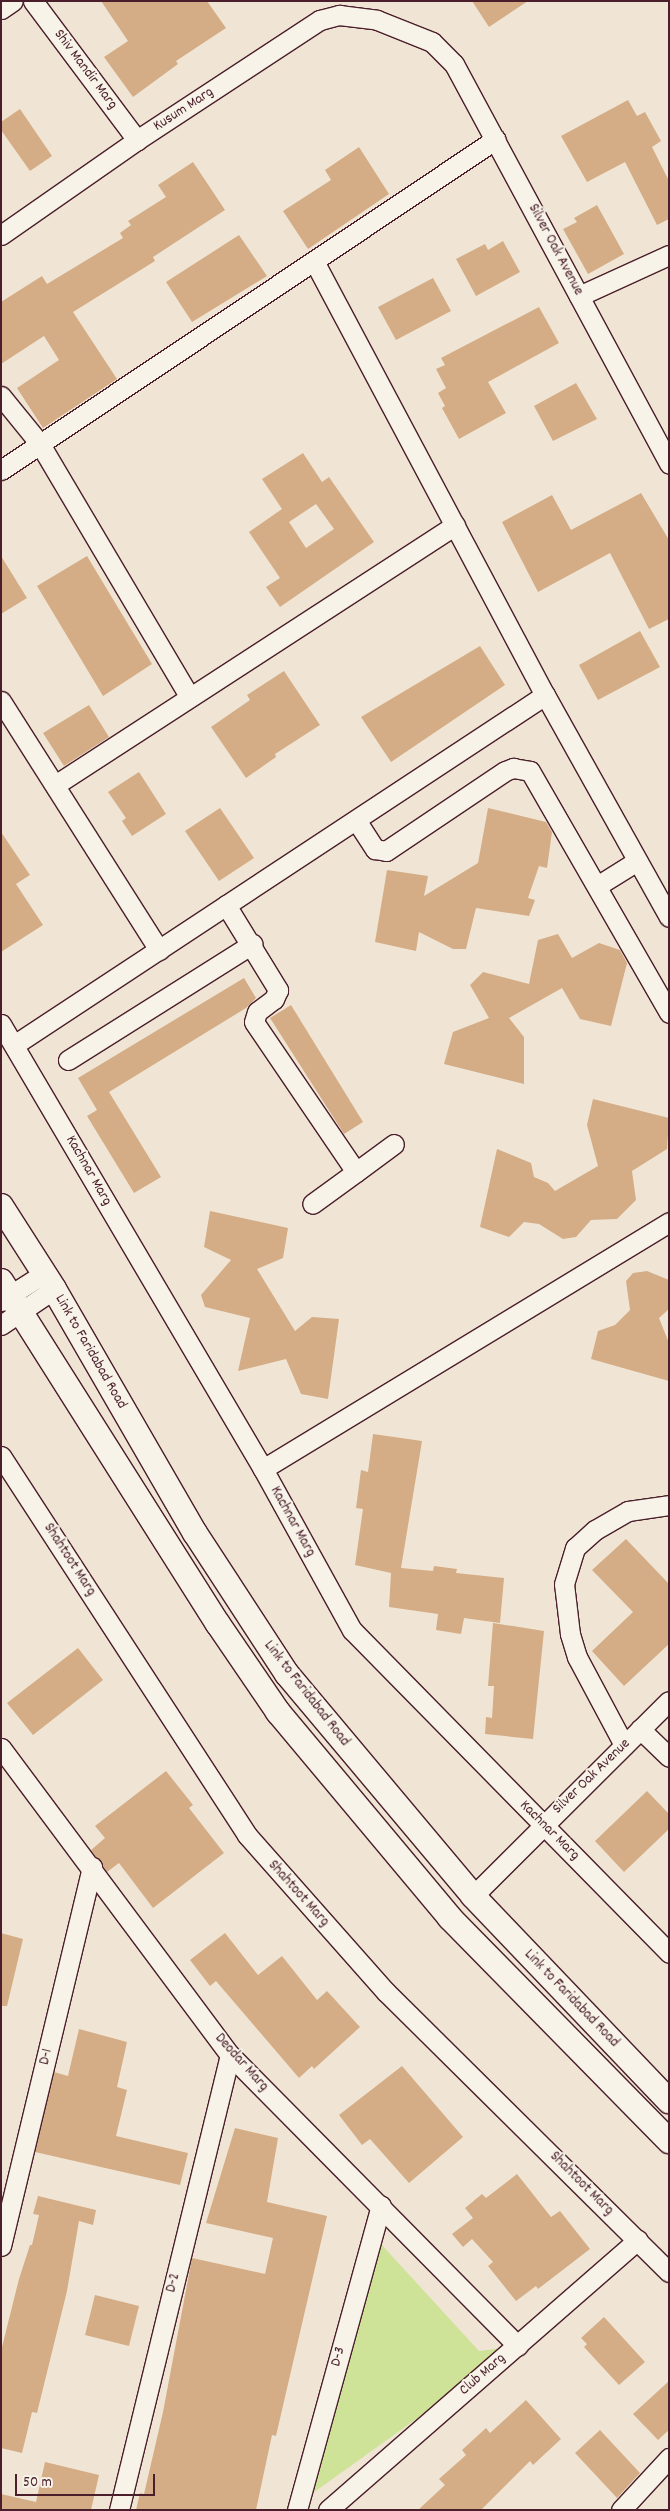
<!DOCTYPE html>
<style>
body{margin:0}
#map{position:relative;width:670px;height:2511px;overflow:hidden;background:#f0e5d4;font-family:Dekko,sans-serif}
div>[style]{position:absolute}
[style*='--x']{left:calc(var(--x)*1px);top:calc(var(--y)*1px);width:calc(var(--w)*1px);rotate:calc(var(--a)*1deg)}
.green>*{inset:0;background:#cee398}
.building>*{inset:0;background:#d4ad86}
.roads{filter:drop-shadow(1px 0 #4a1f2b) drop-shadow(-1px 0 #4a1f2b) drop-shadow(0 1px #4a1f2b) drop-shadow(0 -1px #4a1f2b)}
.minor>*{height:19px;margin:-9.5px;padding:0 9.5px;transform-origin:9.5px;border-radius:9.5px;background:#f7f3e8}
.major>*{height:24px;margin:-12px;padding:0 12px;transform-origin:12px;border-radius:12px;background:#f7f3e8}
span{translate:-50% -50%;white-space:nowrap;text-align:center;line-height:1.15;-webkit-text-stroke:4px #f7f3e8;paint-order:stroke}
.street-label{font-size:15px;color:#4a1f2b}
.frame{position:absolute;inset:0;border:2px solid #4a1f2b;pointer-events:none}
.scale{position:absolute;left:15px;top:2474px;width:140px;height:22px;box-sizing:border-box;border:2px solid #4a1f2b;border-top:0;padding-left:6px;font-size:15px;line-height:18px;white-space:nowrap;color:#4a1f2b;-webkit-text-stroke:4px #f7f3e8;paint-order:stroke}
</style>
<div id="map">
<div class="green">
<i style="clip-path:polygon(381px 2244px,479px 2351px,518px 2346px,299px 2503px)"></i>
</div>
<div class="building">
<i style="clip-path:polygon(101px 1px,207px 1px,226px 28px,176px 61px,178px 64px,133px 97px,104px 57px,128px 41px)"></i>
<i style="clip-path:polygon(472px 1px,528px 1px,489px 27px)"></i>
<i style="clip-path:polygon(628px 100px,637px 116px,645px 112px,661px 141px,652px 147px,669px 181px,669px 219px,657px 225px,625px 162px,587px 182px,561px 136px)"></i>
<i style="clip-path:polygon(20px 109px,52px 156px,30px 171px,1px 130px,1px 122px)"></i>
<i style="clip-path:polygon(359px 147px,389px 194px,308px 249px,283px 211px,331px 180px,325px 170px)"></i>
<i style="clip-path:polygon(193px 162px,225px 210px,153px 257px,155px 261px,73px 312px,117px 379px,43px 428px,17px 388px,59px 360px,44px 336px,1px 364px,1px 302px,42px 276px,47px 284px,123px 238px,120px 233px,131px 225px,128px 221px,166px 197px,158px 185px)"></i>
<i style="clip-path:polygon(597px 205px,624px 254px,588px 274px,563px 229px,577px 222px,574px 218px)"></i>
<i style="clip-path:polygon(239px 235px,267px 276px,192px 322px,166px 282px)"></i>
<i style="clip-path:polygon(503px 241px,520px 272px,476px 296px,456px 259px,485px 244px,488px 250px)"></i>
<i style="clip-path:polygon(433px 278px,451px 311px,396px 340px,378px 307px)"></i>
<i style="clip-path:polygon(539px 307px,559px 343px,488px 382px,506px 413px,459px 439px,442px 408px,445px 406px,438px 393px,446px 388px,436px 369px,445px 365px,441px 358px)"></i>
<i style="clip-path:polygon(576px 383px,597px 419px,553px 441px,534px 406px)"></i>
<i style="clip-path:polygon(evenodd,303px 453px,322px 482px,329px 477px,374px 542px,280px 607px,266px 587px,280px 578px,249px 532px,282px 509px,262px 479px,303px 453px,316px 504px,334px 529px,306px 548px,289px 522px,316px 504px)"></i>
<i style="clip-path:polygon(641px 493px,669px 540px,669px 619px,649px 629px,610px 553px,538px 592px,502px 522px,552px 495px,571px 530px)"></i>
<i style="clip-path:polygon(1px 556px,27px 598px,1px 614px)"></i>
<i style="clip-path:polygon(87px 556px,152px 664px,103px 696px,37px 586px)"></i>
<i style="clip-path:polygon(640px 631px,660px 667px,598px 700px,579px 665px)"></i>
<i style="clip-path:polygon(480px 646px,505px 685px,391px 762px,361px 717px)"></i>
<i style="clip-path:polygon(284px 671px,320px 725px,275px 754px,276px 757px,246px 778px,211px 727px,250px 700px,247px 695px)"></i>
<i style="clip-path:polygon(89px 705px,109px 737px,64px 766px,43px 733px)"></i>
<i style="clip-path:polygon(139px 772px,166px 814px,132px 836px,122px 821px,126px 818px,108px 792px)"></i>
<i style="clip-path:polygon(220px 808px,254px 858px,219px 881px,185px 831px)"></i>
<i style="clip-path:polygon(488px 808px,546px 822px,552px 832px,547px 868px,539px 866px,528px 898px,535px 900px,529px 916px,476px 908px,466px 949px,453px 949px,419px 932px,416px 951px,375px 942px,387px 870px,428px 876px,424px 896px,478px 863px)"></i>
<i style="clip-path:polygon(1px 832px,30px 875px,16px 884px,43px 925px,1px 952px)"></i>
<i style="clip-path:polygon(558px 934px,572px 958px,599px 943px,620px 950px,627px 963px,611px 1026px,580px 1019px,562px 988px,509px 1018px,524px 1037px,524px 1084px,444px 1064px,453px 1032px,489px 1018px,470px 985px,483px 972px,529px 984px,538px 940px)"></i>
<i style="clip-path:polygon(244px 978px,256px 998px,246px 1008px,109px 1092px,161px 1177px,134px 1193px,87px 1116px,97px 1110px,78px 1078px)"></i>
<i style="clip-path:polygon(291px 1005px,363px 1122px,344px 1134px,270px 1018px)"></i>
<i style="clip-path:polygon(593px 1099px,669px 1118px,667px 1149px,632px 1171px,636px 1200px,617px 1219px,591px 1220px,576px 1237px,563px 1239px,539px 1224px,524px 1222px,509px 1237px,480px 1227px,497px 1149px,531px 1163px,534px 1177px,548px 1183px,555px 1191px,598px 1166px,587px 1125px)"></i>
<i style="clip-path:polygon(210px 1211px,288px 1228px,283px 1258px,257px 1269px,295px 1331px,312px 1317px,339px 1319px,328px 1399px,301px 1394px,286px 1359px,238px 1371px,250px 1318px,205px 1307px,201px 1295px,231px 1260px,204px 1247px)"></i>
<i style="clip-path:polygon(647px 1271px,669px 1280px,669px 1309px,659px 1318px,669px 1343px,669px 1381px,591px 1359px,598px 1331px,615px 1325px,630px 1310px,626px 1281px,633px 1273px)"></i>
<i style="clip-path:polygon(373px 1434px,422px 1441px,401px 1568px,433px 1571px,434px 1566px,457px 1569px,456px 1573px,504px 1578px,500px 1623px,464px 1618px,461px 1634px,436px 1630px,438px 1614px,389px 1607px,391px 1573px,355px 1565px,363px 1509px,356px 1508px,361px 1470px,368px 1472px)"></i>
<i style="clip-path:polygon(626px 1539px,669px 1584px,669px 1644px,624px 1686px,592px 1651px,633px 1612px,592px 1570px)"></i>
<i style="clip-path:polygon(493px 1623px,544px 1631px,533px 1739px,485px 1734px,486px 1717px,492px 1718px,494px 1686px,488px 1686px)"></i>
<i style="clip-path:polygon(78px 1648px,103px 1680px,33px 1735px,7px 1703px)"></i>
<i style="clip-path:polygon(166px 1771px,193px 1805px,189px 1808px,224px 1853px,153px 1908px,119px 1863px,107px 1872px,91px 1850px,105px 1838px,95px 1826px)"></i>
<i style="clip-path:polygon(647px 1791px,669px 1814px,669px 1829px,624px 1872px,595px 1841px)"></i>
<i style="clip-path:polygon(1px 1933px,23px 1939px,7px 2006px,1px 2006px)"></i>
<i style="clip-path:polygon(225px 1933px,258px 1975px,282px 1956px,317px 2000px,327px 1991px,360px 2027px,314px 2069px,312px 2066px,299px 2078px,216px 1981px,210px 1986px,190px 1960px)"></i>
<i style="clip-path:polygon(79px 2029px,127px 2042px,117px 2087px,127px 2090px,116px 2136px,188px 2153px,180px 2185px,35px 2152px,54px 2072px,68px 2076px)"></i>
<i style="clip-path:polygon(402px 2066px,463px 2137px,409px 2183px,370px 2139px,362px 2145px,339px 2115px)"></i>
<i style="clip-path:polygon(235px 2128px,278px 2138px,267px 2202px,327px 2216px,276px 2436px,272px 2435px,256px 2510px,136px 2510px,140px 2493px,144px 2494px,163px 2412px,192px 2258px,265px 2274px,273px 2238px,206px 2223px)"></i>
<i style="clip-path:polygon(517px 2174px,551px 2217px,560px 2211px,590px 2249px,538px 2289px,536px 2286px,516px 2301px,488px 2266px,493px 2262px,472px 2239px,463px 2247px,452px 2234px,473px 2218px,465px 2208px,482px 2194px,486px 2198px)"></i>
<i style="clip-path:polygon(38px 2196px,96px 2210px,93px 2225px,79px 2221px,67px 2291px,37px 2413px,32px 2412px,22px 2453px,1px 2448px,1px 2351px,19px 2279px,30px 2245px,32px 2245px,39px 2215px,33px 2214px)"></i>
<i style="clip-path:polygon(95px 2295px,139px 2306px,129px 2346px,85px 2335px)"></i>
<i style="clip-path:polygon(604px 2317px,645px 2362px,619px 2385px,584px 2347px,587px 2344px,581px 2338px)"></i>
<i style="clip-path:polygon(669px 2381px,669px 2430px,658px 2440px,633px 2414px)"></i>
<i style="clip-path:polygon(526px 2400px,561px 2439px,533px 2465px,530px 2461px,481px 2510px,418px 2510px,445px 2485px,439px 2479px,466px 2455px,462px 2450px,486px 2428px,490px 2433px)"></i>
<i style="clip-path:polygon(600px 2430px,640px 2473px,617px 2498px,575px 2453px)"></i>
<i style="clip-path:polygon(45px 2462px,99px 2475px,91px 2510px,1px 2510px,1px 2494px,36px 2502px)"></i>
</div>
<div class="roads">
<div class="minor">
<i style="--x:33;--y:1;--w:174;--a:53.2"></i>
<i style="--x:1;--y:9;--w:14;--a:-34"></i>
<i style="--x:1;--y:235;--w:166;--a:-34.9"></i>
<i style="--x:137;--y:140;--w:219;--a:-33.3"></i>
<i style="--x:320;--y:20;--w:20;--a:-15"></i>
<i style="--x:339;--y:15;--w:38;--a:7"></i>
<i style="--x:377;--y:20;--w:59;--a:21.8"></i>
<i style="--x:432;--y:42;--w:31;--a:45"></i>
<i style="--x:454;--y:64;--w:454;--a:61.7"></i>
<i style="--x:314;--y:261;--w:492;--a:62"></i>
<i style="--x:545;--y:695;--w:254;--a:60.8"></i>
<i style="--x:579;--y:296;--w:99;--a:-24.5"></i>
<i style="--x:1;--y:396;--w:62;--a:50.9"></i>
<i style="--x:40;--y:444;--w:293;--a:59.4"></i>
<i style="--x:1;--y:470;--w:595;--a:-33.77"></i>
<i style="--x:1;--y:701;--w:295;--a:57.6"></i>
<i style="--x:55;--y:785;--w:477;--a:-33"></i>
<i style="--x:356;--y:820;--w:35;--a:57"></i>
<i style="--x:375;--y:849;--w:11;--a:10"></i>
<i style="--x:386;--y:851;--w:143;--a:-33.9"></i>
<i style="--x:505;--y:771;--w:9;--a:-21"></i>
<i style="--x:513;--y:768;--w:17;--a:10"></i>
<i style="--x:530;--y:771;--w:279;--a:60.1"></i>
<i style="--x:597;--y:886;--w:47;--a:-32"></i>
<i style="--x:226;--y:905;--w:100;--a:58.5"></i>
<i style="--x:278;--y:990;--w:10;--a:114"></i>
<i style="--x:274;--y:999;--w:21;--a:143"></i>
<i style="--x:257;--y:1012;--w:10;--a:107"></i>
<i style="--x:254;--y:1022;--w:181;--a:55.8"></i>
<i style="--x:356;--y:1172;--w:54;--a:144"></i>
<i style="--x:1;--y:1024;--w:516;--a:59.51"></i>
<i style="--x:263;--y:1469;--w:184;--a:61.1"></i>
<i style="--x:352;--y:1630;--w:453;--a:45.5"></i>
<i style="--x:14;--y:1045;--w:636;--a:-33.39"></i>
<i style="--x:68;--y:1060;--w:218;--a:-32.2"></i>
<i style="--x:356;--y:1172;--w:47;--a:-36.4"></i>
<i style="--x:1;--y:1301;--w:52;--a:-32.5"></i>
<i style="--x:1;--y:1325;--w:64;--a:-34.2"></i>
<i style="--x:1;--y:1456;--w:452;--a:57"></i>
<i style="--x:247;--y:1835;--w:210;--a:48.5"></i>
<i style="--x:386;--y:1992;--w:398;--a:44.7"></i>
<i style="--x:263;--y:1469;--w:475;--a:-31.3"></i>
<i style="--x:640;--y:1729;--w:40;--a:44"></i>
<i style="--x:624;--y:1745;--w:100;--a:-118.1"></i>
<i style="--x:577;--y:1657;--w:24;--a:-107"></i>
<i style="--x:570;--y:1634;--w:50;--a:-96.8"></i>
<i style="--x:564;--y:1584;--w:38;--a:-73"></i>
<i style="--x:575;--y:1548;--w:27;--a:-42"></i>
<i style="--x:595;--y:1530;--w:38;--a:-30"></i>
<i style="--x:628;--y:1511;--w:41;--a:-8.3"></i>
<i style="--x:1;--y:1748;--w:383;--a:53.3"></i>
<i style="--x:230;--y:2055;--w:409;--a:45.3"></i>
<i style="--x:473;--y:1896;--w:276;--a:-44.9"></i>
<i style="--x:1;--y:2246;--w:390;--a:-76.5"></i>
<i style="--x:119;--y:2510;--w:468;--a:-76.3"></i>
<i style="--x:297;--y:2510;--w:316;--a:-74.6"></i>
<i style="--x:328;--y:2510;--w:411;--a:-41.1"></i>
<i style="--x:621;--y:2510;--w:71;--a:-47.3"></i>
</div>
<div class="major">
<i style="--x:1;--y:1206;--w:98;--a:57.4"></i>
<i style="--x:54;--y:1289;--w:282;--a:60"></i>
<i style="--x:195;--y:1533;--w:168;--a:56.9"></i>
<i style="--x:287;--y:1674;--w:290;--a:50"></i>
<i style="--x:473;--y:1896;--w:284;--a:46.3"></i>
<i style="--x:1;--y:1281;--w:406;--a:57.7"></i>
<i style="--x:218;--y:1624;--w:107;--a:55.7"></i>
<i style="--x:278;--y:1712;--w:268;--a:50.1"></i>
<i style="--x:450;--y:1918;--w:313;--a:45.5"></i>
</div>
</div>
<div class="street-label">
<span style="left:85px;top:70px;rotate:53deg">Shiv Mandir Marg</span>
<span style="left:184px;top:110px;rotate:-33deg">Kusum Marg</span>
<span style="left:555px;top:250px;rotate:62deg">Silver Oak Avenue</span>
<span style="left:88px;top:1171px;rotate:60deg">Kachnar Marg</span>
<span style="left:90px;top:1352px;rotate:60deg">Link to Faridabad Road</span>
<span style="left:292px;top:1522px;rotate:61deg">Kachnar Marg</span>
<span style="left:69px;top:1560px;rotate:57deg">Shahtoot Marg</span>
<span style="left:306px;top:1694px;rotate:52deg">Link to Faridabad Road</span>
<span style="left:592px;top:1777px;rotate:-44deg">Silver Oak Avenue</span>
<span style="left:549px;top:1831px;rotate:45deg">Kachnar Marg</span>
<span style="left:298px;top:1894px;rotate:48deg">Shahtoot Marg</span>
<span style="left:571px;top:1999px;rotate:46deg">Link to Faridabad Road</span>
<span style="left:47px;top:2057px;rotate:-77deg">D-1</span>
<span style="left:241px;top:2063px;rotate:48deg">Deodar Marg</span>
<span style="left:581px;top:2184px;rotate:45deg">Shahtoot Marg</span>
<span style="left:174px;top:2283px;rotate:-76deg">D-2</span>
<span style="left:339px;top:2357px;rotate:-75deg">D-3</span>
<span style="left:483px;top:2375px;rotate:-41deg">Club Marg</span>
</div>
<div class="frame"></div>
<div class="scale">50 m</div>
</div>
